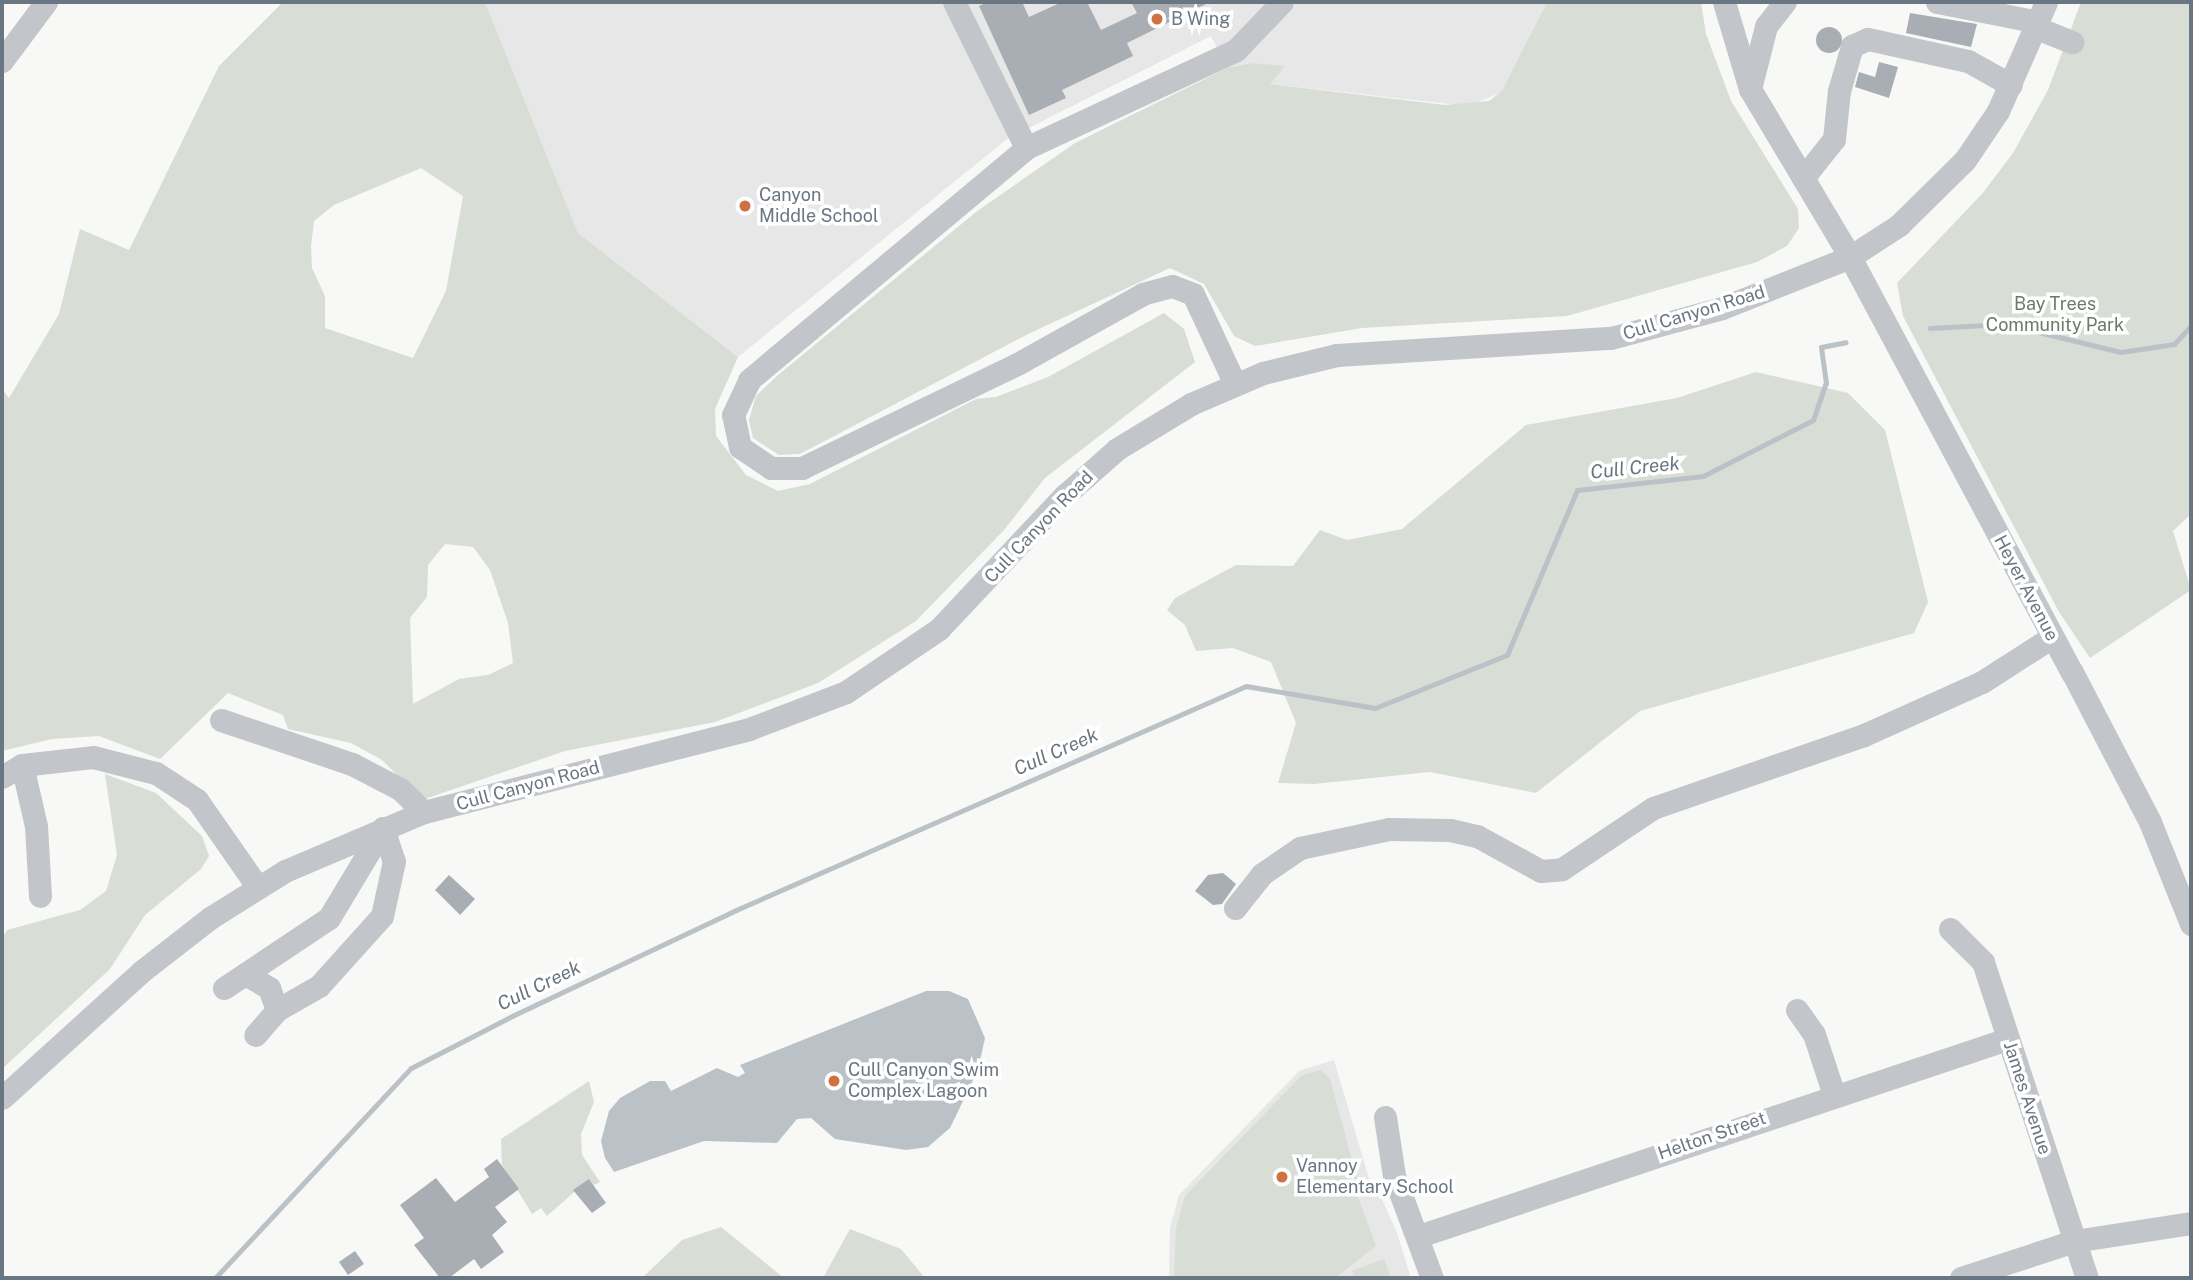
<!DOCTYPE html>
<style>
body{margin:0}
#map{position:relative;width:2193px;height:1280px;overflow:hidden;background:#f8f8f6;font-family:"Public Sans",sans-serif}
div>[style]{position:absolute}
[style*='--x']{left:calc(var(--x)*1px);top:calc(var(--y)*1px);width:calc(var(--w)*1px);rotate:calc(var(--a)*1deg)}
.built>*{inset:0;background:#e6e7e6}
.green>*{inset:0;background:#d8ddd6}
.water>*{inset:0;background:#bbc2c7}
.stream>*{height:5px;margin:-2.5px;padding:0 2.5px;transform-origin:2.5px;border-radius:2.5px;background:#bbc2c7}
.building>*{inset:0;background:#a8aeb4}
.round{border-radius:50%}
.minor>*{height:23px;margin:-11.5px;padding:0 11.5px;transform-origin:11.5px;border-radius:11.5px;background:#c2c5c9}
.dots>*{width:19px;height:19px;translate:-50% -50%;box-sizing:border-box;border:4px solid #fff;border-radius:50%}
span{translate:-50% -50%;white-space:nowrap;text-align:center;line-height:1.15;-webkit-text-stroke:7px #fff;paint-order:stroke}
.poi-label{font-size:18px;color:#6b7683}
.left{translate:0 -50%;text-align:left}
.park-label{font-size:18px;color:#6b7b69}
.street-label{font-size:18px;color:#6b7683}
.water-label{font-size:19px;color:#67767f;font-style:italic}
.frame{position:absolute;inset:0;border:4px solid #6b7683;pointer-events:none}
</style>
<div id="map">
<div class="built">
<i style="clip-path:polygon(485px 2px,1547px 2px,1502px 92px,1468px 106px,1269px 84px,1284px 67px,1252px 63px,1227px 68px,1211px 36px,1007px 139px,738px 357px,578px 233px)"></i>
<i style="clip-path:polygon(1334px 1060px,1373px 1192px,1378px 1191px,1396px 1230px,1411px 1278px,1169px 1278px,1170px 1228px,1179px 1195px,1299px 1071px)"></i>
</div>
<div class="green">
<i style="clip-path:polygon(evenodd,283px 2px,485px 2px,578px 233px,738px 357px,715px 409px,716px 436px,746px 475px,778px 491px,810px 484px,976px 399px,996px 397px,1048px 377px,1164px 313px,1184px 329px,1195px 362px,1045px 478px,1004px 530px,916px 621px,818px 683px,715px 722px,565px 751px,422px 800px,382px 760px,351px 743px,288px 729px,283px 715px,228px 693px,160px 759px,99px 736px,52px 739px,2px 751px,2px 389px,9px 398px,59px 314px,80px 229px,129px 250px,219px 66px,283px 2px,421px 168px,463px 196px,446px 291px,413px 358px,325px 328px,325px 296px,312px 268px,311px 246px,314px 221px,334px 205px,421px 168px,283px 2px,445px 544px,473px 547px,490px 570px,508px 623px,513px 663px,488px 675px,459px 679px,413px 704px,410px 618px,427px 597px,428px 565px,445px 544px)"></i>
<i style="clip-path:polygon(1547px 2px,1701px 2px,1706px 34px,1731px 101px,1798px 209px,1799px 228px,1787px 246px,1757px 262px,1567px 316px,1362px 328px,1255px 346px,1234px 336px,1204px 284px,1170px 268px,1028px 334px,800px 454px,779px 455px,753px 438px,749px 420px,756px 396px,778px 375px,976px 212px,1075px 143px,1227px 68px,1252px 63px,1285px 66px,1270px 84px,1445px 105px,1489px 101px,1502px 91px)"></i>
<i style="clip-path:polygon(2081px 2px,2191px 2px,2191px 514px,2173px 531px,2191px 590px,2090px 658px,2059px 612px,1903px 316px,1897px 283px,1982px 194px,2013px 153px,2048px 90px)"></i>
<i style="clip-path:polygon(1756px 372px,1848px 393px,1885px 430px,1928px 602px,1914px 633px,1640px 711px,1536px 793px,1430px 772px,1314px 784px,1278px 783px,1296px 723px,1271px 662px,1233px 648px,1196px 651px,1185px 625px,1167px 610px,1175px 598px,1236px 565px,1293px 566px,1320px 530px,1347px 540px,1402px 529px,1526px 425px,1677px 398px)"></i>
<i style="clip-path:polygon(105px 774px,156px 793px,202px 836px,209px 856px,201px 869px,145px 915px,110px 969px,2px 1069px,2px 938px,7px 930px,80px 910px,106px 891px,117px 855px)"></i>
<i style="clip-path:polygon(1321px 1070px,1330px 1079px,1359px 1186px,1356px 1192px,1376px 1246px,1335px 1278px,1174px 1278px,1176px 1228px,1185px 1196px,1302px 1075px)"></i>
<i style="clip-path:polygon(589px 1081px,594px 1102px,581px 1134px,582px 1155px,600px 1182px,594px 1185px,589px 1179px,547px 1216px,541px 1208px,532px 1214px,502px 1165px,501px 1139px)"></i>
<i style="clip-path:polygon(721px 1227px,784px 1278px,642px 1278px,682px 1240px)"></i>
<i style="clip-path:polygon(850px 1229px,901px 1249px,925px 1278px,823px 1278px)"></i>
<i style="clip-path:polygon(1384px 1259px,1391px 1278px,1355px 1278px,1352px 1271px)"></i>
</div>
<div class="water">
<i style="clip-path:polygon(926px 991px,949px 991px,968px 999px,985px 1038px,978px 1070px,950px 1128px,928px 1147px,906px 1150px,835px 1139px,811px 1118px,797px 1119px,777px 1143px,704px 1141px,614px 1172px,605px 1158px,601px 1141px,609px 1111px,620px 1098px,650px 1081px,665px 1081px,671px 1091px,717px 1068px,738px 1077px,745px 1073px,740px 1065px)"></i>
</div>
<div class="stream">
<i style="--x:1930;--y:328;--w:75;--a:-3.1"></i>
<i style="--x:2005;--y:324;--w:119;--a:13.6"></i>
<i style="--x:2121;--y:352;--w:54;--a:-8.6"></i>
<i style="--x:2174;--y:344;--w:25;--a:-47"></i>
<i style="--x:215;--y:1278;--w:287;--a:-47"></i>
<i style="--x:411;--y:1068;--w:114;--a:-27.2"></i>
<i style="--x:512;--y:1016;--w:248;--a:-25.3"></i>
<i style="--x:736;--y:910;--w:557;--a:-23.71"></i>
<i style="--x:1246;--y:686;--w:131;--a:9.7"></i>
<i style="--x:1375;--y:708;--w:142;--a:-21.9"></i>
<i style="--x:1507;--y:655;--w:179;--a:-67"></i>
<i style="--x:1577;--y:490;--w:127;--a:-6.3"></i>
<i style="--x:1703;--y:476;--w:123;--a:-27"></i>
<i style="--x:1813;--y:420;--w:39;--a:-71"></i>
<i style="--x:1826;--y:383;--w:36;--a:-98"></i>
<i style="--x:1821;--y:347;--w:25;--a:-11"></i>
</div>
<div class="building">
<i style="clip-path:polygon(988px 2px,1022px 2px,1029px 17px,1062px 2px,1087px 2px,1101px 30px,1137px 13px,1131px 2px,1210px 2px,1127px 43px,1133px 56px,1062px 90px,1066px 98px,1029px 115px,979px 6px)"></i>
<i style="clip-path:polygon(1910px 13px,1977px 24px,1971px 47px,1906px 33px)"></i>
<i class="round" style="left:1816px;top:27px;width:26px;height:26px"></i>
<i style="clip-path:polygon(1879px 62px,1898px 67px,1889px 98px,1855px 87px,1859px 72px,1875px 77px)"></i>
<i style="clip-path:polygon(1223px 873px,1236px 884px,1222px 904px,1213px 905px,1195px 891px,1208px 875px)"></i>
<i style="clip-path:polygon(449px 875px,475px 899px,460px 915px,435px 890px)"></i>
<i style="clip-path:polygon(497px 1159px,519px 1189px,495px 1207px,507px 1222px,492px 1235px,504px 1252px,481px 1269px,474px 1259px,449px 1278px,440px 1278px,414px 1245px,424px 1238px,400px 1205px,436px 1178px,455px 1202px,489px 1177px,484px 1169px)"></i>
<i style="clip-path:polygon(589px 1179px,606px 1203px,592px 1213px,573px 1190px)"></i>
<i style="clip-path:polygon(355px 1251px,364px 1264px,348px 1275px,339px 1262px)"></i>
</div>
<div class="minor">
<i style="--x:954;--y:2;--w:163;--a:63.7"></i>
<i style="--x:1724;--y:2;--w:91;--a:73.4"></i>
<i style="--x:1750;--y:89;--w:196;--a:59.2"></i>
<i style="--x:1850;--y:257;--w:471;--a:61.9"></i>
<i style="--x:2072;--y:672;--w:169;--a:62.5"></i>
<i style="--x:2150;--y:822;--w:110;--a:68.1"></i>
<i style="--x:1937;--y:2;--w:104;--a:11.1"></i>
<i style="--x:2037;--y:28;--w:38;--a:22"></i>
<i style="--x:2;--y:61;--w:74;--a:-53.3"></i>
<i style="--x:1750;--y:89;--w:65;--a:-75.7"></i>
<i style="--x:1766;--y:26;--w:31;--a:-52"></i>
<i style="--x:1803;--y:178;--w:50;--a:-51.5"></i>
<i style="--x:1834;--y:139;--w:48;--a:-84.1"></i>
<i style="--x:1839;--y:91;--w:47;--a:-73.9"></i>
<i style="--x:1852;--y:46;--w:17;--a:-24"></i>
<i style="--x:1868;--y:39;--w:102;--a:12.4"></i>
<i style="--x:1968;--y:61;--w:49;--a:29.2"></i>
<i style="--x:1235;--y:384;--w:99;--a:-115"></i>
<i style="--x:1193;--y:294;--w:22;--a:-159"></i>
<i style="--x:1172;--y:286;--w:30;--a:165"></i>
<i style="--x:1143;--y:294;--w:144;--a:150.9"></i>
<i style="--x:1017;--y:364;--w:239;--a:154.2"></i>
<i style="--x:802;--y:468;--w:31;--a:180"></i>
<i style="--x:771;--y:468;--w:37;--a:-146"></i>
<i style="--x:740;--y:447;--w:33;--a:-102"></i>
<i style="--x:733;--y:415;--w:38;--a:-65"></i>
<i style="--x:749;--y:380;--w:361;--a:-39.9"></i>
<i style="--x:1026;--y:148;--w:232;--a:-25"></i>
<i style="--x:1236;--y:50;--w:66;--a:-46.2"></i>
<i style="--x:221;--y:720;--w:138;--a:18.6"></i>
<i style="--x:352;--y:764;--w:54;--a:27.5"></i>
<i style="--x:400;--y:789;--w:33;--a:44"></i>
<i style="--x:22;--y:765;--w:63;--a:77.1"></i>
<i style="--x:36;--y:826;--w:70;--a:86.7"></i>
<i style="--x:2;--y:777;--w:23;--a:-31"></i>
<i style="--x:22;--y:765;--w:71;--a:-6.4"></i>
<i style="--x:93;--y:757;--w:65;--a:14.3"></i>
<i style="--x:156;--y:773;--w:49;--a:33.4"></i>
<i style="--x:197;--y:800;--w:105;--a:55.1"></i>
<i style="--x:1235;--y:908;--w:43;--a:-51.5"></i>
<i style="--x:1262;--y:874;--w:46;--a:-34.4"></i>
<i style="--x:1300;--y:848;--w:91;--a:-12.1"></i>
<i style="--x:1389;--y:829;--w:61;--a:0.9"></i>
<i style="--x:1450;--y:830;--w:28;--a:13"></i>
<i style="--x:1477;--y:836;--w:73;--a:28.7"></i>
<i style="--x:1541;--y:871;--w:21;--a:-5"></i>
<i style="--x:1562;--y:869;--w:110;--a:-33.8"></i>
<i style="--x:1653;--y:808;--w:223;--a:-19.1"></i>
<i style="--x:1864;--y:735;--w:129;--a:-24.2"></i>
<i style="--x:1982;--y:682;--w:83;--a:-32.7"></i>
<i style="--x:1950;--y:929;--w:47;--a:45"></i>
<i style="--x:1983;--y:962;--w:333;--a:71.8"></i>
<i style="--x:245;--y:974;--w:28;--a:30"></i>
<i style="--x:269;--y:988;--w:23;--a:70"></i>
<i style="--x:224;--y:988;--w:126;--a:-33.7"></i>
<i style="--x:329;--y:918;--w:105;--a:-59"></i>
<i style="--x:383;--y:828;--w:35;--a:72"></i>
<i style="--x:394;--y:861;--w:56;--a:102.3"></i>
<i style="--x:382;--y:916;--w:94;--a:132"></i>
<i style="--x:319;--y:986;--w:48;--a:150.3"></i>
<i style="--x:277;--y:1010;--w:33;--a:131"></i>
<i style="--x:1797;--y:1010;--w:29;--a:55"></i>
<i style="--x:1814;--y:1034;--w:64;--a:71.8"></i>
<i style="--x:2;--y:1098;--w:189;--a:-42.2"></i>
<i style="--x:142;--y:971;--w:86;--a:-37.9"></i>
<i style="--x:210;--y:918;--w:89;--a:-32.1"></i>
<i style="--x:285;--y:871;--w:151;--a:-23"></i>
<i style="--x:424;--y:812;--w:335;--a:-14.3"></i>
<i style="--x:749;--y:729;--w:104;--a:-20.9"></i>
<i style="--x:846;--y:692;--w:112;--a:-34.1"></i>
<i style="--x:939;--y:629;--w:184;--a:-46.8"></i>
<i style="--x:1065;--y:495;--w:69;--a:-41.5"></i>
<i style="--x:1117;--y:449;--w:87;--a:-31.3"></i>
<i style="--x:1191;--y:404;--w:78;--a:-23.3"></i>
<i style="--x:1263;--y:373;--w:76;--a:-13.7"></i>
<i style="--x:1337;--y:355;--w:275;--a:-3.6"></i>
<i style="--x:1611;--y:338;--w:115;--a:-15.1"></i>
<i style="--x:1722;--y:308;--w:138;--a:-21.7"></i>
<i style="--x:1850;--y:257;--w:59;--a:-33.1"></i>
<i style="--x:1899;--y:225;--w:93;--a:-44.6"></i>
<i style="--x:1965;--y:160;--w:59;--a:-56"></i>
<i style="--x:1998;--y:111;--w:119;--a:-66.2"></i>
<i style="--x:1385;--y:1117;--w:60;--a:81.3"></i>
<i style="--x:1394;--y:1176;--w:109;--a:69.6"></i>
<i style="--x:1419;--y:1236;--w:620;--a:-18.52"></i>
<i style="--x:1961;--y:1278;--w:119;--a:-18.1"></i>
<i style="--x:2074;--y:1241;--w:118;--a:-8.7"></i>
</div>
<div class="dots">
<i style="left:1157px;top:19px;background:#cd7242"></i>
<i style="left:745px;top:206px;background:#cd7242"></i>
<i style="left:834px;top:1081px;background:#cd7242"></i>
<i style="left:1282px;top:1177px;background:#cd7242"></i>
</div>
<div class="poi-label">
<span class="left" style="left:1171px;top:19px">B Wing</span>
<span class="left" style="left:759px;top:206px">Canyon<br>Middle School</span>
<span class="left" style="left:848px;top:1081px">Cull Canyon Swim<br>Complex Lagoon</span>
<span class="left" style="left:1296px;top:1177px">Vannoy<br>Elementary School</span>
</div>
<div class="park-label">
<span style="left:2055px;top:315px">Bay Trees<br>Community Park</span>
</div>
<div class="street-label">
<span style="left:1694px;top:313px;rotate:-17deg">Cull Canyon Road</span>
<span style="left:1039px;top:527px;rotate:-46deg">Cull Canyon Road</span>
<span style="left:2026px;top:588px;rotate:62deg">Heyer Avenue</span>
<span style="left:528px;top:786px;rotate:-15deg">Cull Canyon Road</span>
<span style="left:2027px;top:1098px;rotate:72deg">James Avenue</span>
<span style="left:1712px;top:1136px;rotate:-19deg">Helton Street</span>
</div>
<div class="water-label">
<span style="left:1635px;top:468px;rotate:-6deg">Cull Creek</span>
<span style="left:1056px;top:752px;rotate:-24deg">Cull Creek</span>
<span style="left:539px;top:986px;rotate:-26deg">Cull Creek</span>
</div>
<div class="frame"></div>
</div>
